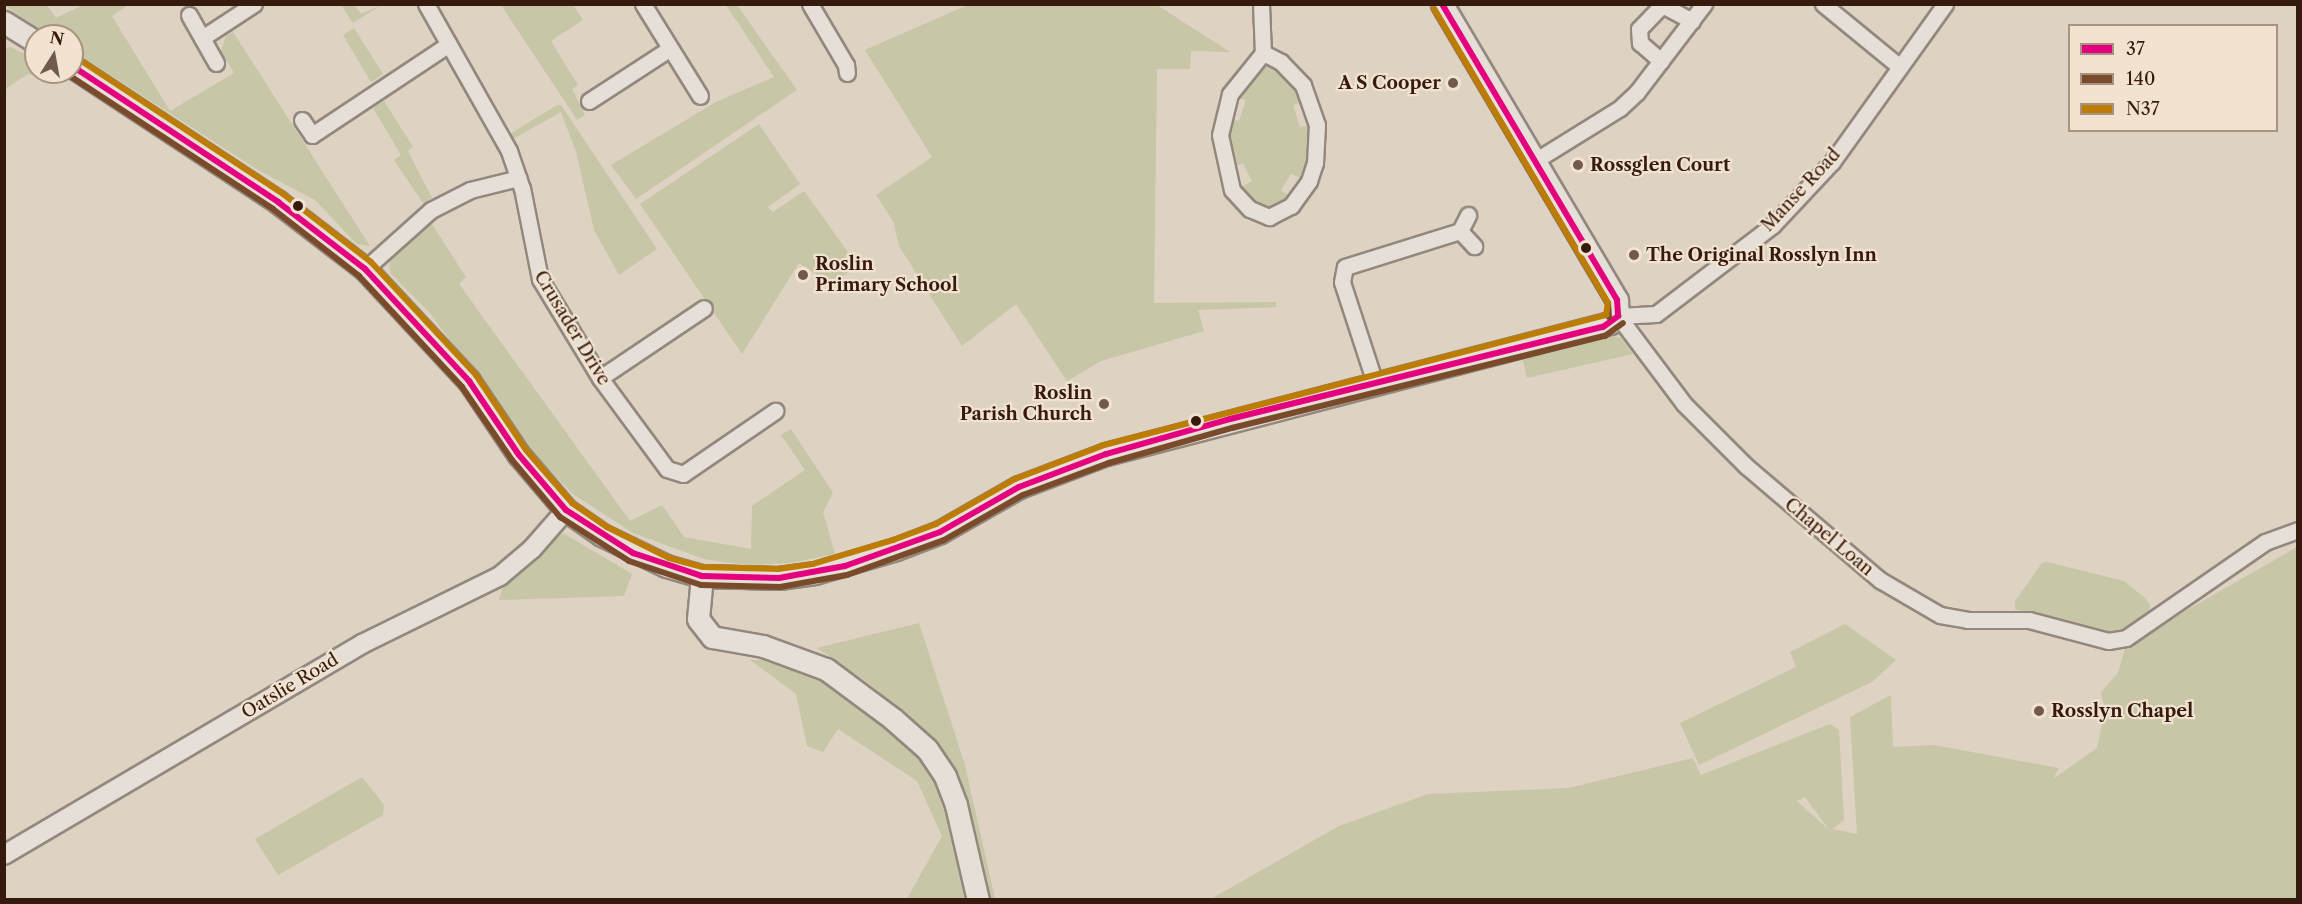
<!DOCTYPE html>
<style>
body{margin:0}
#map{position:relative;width:2302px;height:904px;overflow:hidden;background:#ded2c2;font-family:"Libre Caslon Text",serif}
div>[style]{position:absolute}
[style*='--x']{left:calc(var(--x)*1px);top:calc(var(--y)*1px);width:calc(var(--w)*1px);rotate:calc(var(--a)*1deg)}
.green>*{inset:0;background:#c7c6a6}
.roads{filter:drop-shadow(2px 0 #93887e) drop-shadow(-2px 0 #93887e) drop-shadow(0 2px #93887e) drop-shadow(0 -2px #93887e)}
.minor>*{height:15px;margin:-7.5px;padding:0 7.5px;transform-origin:7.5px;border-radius:7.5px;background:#e5dfd7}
.tertiary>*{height:18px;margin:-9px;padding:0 9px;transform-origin:9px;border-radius:9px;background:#e5dfd7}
.secondary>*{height:21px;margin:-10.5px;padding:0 10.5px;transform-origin:10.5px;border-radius:10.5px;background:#e5dfd7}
.bus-1>*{height:6px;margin:-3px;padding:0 3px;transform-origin:3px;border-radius:3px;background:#e5007d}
.bus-2>*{height:6px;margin:-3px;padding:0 3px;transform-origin:3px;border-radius:3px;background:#7a4b2a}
.bus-3>*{height:6px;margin:-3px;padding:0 3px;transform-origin:3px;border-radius:3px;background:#bd7c04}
.dots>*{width:16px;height:16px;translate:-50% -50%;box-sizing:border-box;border:3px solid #f1e3d0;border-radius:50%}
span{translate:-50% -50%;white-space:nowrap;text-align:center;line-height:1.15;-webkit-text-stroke:4.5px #f1e3d0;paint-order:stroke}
.poi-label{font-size:18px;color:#371a0e;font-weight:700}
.right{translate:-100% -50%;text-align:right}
.left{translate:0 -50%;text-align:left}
.street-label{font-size:18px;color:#371a0e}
.frame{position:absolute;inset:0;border:6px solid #371a0e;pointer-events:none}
.legend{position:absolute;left:2068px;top:24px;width:210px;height:108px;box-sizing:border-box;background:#f1e3d0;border:2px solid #a79382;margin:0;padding:8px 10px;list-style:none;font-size:18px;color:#371a0e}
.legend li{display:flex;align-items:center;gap:12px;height:30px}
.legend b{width:30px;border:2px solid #a79382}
.north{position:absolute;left:24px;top:24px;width:60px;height:60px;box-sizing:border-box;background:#f1e3d0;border:2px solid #a79382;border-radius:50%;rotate:11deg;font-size:16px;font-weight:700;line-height:24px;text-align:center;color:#371a0e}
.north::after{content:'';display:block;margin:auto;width:21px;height:27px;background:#715a4d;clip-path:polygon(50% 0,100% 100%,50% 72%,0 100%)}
</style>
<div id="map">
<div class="green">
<i style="clip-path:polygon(970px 4px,1157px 5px,1230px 52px,1191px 51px,1190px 69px,1157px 69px,1154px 303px,1276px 302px,1276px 307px,1198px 310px,1204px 331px,1101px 361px,1067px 381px,1016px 304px,962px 346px,899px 246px,893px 221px,876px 195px,932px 157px,865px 50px)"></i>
<i style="clip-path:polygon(4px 5px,47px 5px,56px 18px,83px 5px,128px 5px,112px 16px,170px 111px,234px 73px,221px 51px,226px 36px,233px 32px,370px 246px,357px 244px,315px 200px,258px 170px,72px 50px,72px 36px,50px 36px)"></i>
<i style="clip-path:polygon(341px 5px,354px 5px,361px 14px,381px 5px,353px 23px)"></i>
<i style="clip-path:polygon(501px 5px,573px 5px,583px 20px,551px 41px,578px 85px,572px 89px,585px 115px,577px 120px)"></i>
<i style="clip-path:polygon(726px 5px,737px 5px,797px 90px,636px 199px,611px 165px,716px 102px,774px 77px)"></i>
<i style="clip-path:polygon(354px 28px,383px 74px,371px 82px,343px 35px)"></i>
<i style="clip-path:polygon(10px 47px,36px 59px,36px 72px,55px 72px,58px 82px,28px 74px,5px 89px,5px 48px)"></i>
<i style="clip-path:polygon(1262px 65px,1276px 65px,1299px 88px,1305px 101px,1293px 105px,1300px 127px,1311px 125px,1310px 162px,1303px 179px,1291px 174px,1281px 190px,1291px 198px,1272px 208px,1258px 205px,1240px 188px,1252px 181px,1243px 163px,1233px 167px,1228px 150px,1227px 118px,1239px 121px,1246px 100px,1236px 97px)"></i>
<i style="clip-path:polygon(384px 101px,413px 147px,408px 151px,432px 198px,423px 203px,394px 160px,401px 155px,373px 108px)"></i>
<i style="clip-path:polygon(557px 105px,561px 105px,657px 249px,619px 275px,594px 230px,576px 152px,561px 112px,513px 139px,510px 134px)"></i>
<i style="clip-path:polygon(759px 124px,800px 184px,768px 207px,773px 212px,804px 191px,858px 266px,831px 284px,799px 263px,742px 354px,640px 204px)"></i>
<i style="clip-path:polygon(430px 221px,466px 277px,459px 284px,630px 521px,662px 505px,684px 537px,751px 549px,752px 506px,805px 470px,781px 435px,791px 429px,833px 493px,823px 512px,835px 554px,790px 563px,746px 565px,704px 559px,633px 533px,573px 494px,542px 463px,428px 311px,391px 274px,389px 266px,394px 251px)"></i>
<i style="clip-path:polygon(1609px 335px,1621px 338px,1633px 354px,1527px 378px,1522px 357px)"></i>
<i style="clip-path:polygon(563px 533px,632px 574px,624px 596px,499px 600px,504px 582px)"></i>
<i style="clip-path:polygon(evenodd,2297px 547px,2297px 899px,1209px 900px,1339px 826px,1428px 794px,1569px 788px,1693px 758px,1701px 775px,1830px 724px,1839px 730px,1844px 820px,1832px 829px,1857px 834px,1850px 717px,1891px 695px,1893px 747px,1934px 745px,2059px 768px,2053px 779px,2097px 748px,2105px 710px,2101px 692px,2118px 673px,2126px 645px,2297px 547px,1805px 797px,1827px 827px,1827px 828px,1797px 801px,1805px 797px)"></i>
<i style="clip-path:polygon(2047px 562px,2124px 581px,2145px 598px,2150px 605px,2149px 612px,2125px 630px,2105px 632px,2015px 609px,2015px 601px,2042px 563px)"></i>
<i style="clip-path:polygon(919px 623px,965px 765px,995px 899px,987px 899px,965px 804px,947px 758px,918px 724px,867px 682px,817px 648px)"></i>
<i style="clip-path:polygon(1845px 624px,1896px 660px,1872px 682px,1699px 765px,1680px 723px,1796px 667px,1790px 652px)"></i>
<i style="clip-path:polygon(750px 660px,778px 660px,828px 680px,892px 726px,925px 761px,942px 785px,973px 899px,907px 899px,942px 836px,917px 781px,838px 729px,823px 752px,807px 746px,796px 694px)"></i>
<i style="clip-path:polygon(362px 777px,384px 805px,383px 815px,278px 875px,255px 839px)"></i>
</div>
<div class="roads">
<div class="minor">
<i style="--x:426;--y:4;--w:169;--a:60.5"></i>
<i style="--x:509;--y:151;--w:39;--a:71"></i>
<i style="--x:522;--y:188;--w:93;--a:78.8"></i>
<i style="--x:540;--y:279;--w:116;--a:58.8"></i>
<i style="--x:600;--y:378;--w:113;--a:53.6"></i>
<i style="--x:667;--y:469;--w:17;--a:17"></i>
<i style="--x:683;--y:474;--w:112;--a:-34.4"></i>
<i style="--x:643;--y:4;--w:108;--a:58.2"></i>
<i style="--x:810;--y:4;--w:71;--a:59.5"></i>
<i style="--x:846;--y:65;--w:8;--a:83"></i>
<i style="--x:1261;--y:4;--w:49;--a:87.7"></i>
<i style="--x:1263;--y:53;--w:53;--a:128.8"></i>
<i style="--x:1230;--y:94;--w:42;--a:103.7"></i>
<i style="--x:1220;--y:135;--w:56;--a:77.7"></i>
<i style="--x:1232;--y:190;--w:26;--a:47"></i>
<i style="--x:1250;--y:209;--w:21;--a:23"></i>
<i style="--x:1269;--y:217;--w:25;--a:-27"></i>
<i style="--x:1291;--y:206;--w:31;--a:-54"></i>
<i style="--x:1309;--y:181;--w:19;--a:-72"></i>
<i style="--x:1315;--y:163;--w:38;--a:-87"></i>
<i style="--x:1317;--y:125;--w:42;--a:-109.3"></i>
<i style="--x:1303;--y:85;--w:32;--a:-134"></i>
<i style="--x:1281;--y:62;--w:20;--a:-153"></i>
<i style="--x:1823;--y:4;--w:99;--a:39.3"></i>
<i style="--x:189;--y:15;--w:55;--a:60.6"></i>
<i style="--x:202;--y:38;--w:62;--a:-33.2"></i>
<i style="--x:1661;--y:61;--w:28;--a:-139"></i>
<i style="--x:1640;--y:43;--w:14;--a:-94"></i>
<i style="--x:1639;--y:29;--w:33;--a:-46"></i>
<i style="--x:1662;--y:5;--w:34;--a:28"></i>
<i style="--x:589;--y:101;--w:95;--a:-33"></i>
<i style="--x:302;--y:120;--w:18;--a:56"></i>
<i style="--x:312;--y:135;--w:164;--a:-33.6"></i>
<i style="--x:1533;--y:162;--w:102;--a:-31.8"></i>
<i style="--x:1620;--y:108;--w:23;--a:-43"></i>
<i style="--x:1637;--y:92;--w:111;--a:-52.7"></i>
<i style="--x:1460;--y:231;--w:18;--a:-63"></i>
<i style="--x:365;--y:269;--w:89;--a:-41.8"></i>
<i style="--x:431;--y:210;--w:44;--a:-27.1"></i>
<i style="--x:470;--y:190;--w:50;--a:-13.8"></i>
<i style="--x:1618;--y:316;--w:110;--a:53.1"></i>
<i style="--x:1684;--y:404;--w:88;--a:45"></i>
<i style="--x:1746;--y:466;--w:176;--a:40.4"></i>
<i style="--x:1880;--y:580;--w:69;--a:30.3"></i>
<i style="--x:1940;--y:615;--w:27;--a:10"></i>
<i style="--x:1967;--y:620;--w:62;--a:0"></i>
<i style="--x:2029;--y:620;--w:82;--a:14.9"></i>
<i style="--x:2108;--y:641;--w:18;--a:-9"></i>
<i style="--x:2126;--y:638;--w:169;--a:-34.6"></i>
<i style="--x:2265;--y:542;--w:35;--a:-20"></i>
<i style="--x:1618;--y:316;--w:38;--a:-3"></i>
<i style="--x:1656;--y:314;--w:147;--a:-37.3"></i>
<i style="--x:1773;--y:225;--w:86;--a:-46.9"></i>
<i style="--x:1832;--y:162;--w:194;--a:-54.4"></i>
<i style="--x:600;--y:378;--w:125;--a:-33.9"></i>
<i style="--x:1375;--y:383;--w:106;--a:-108.1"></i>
<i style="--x:1342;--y:282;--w:15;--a:-79"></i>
<i style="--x:1345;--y:267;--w:121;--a:-17.4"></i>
<i style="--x:1460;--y:231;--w:21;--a:47"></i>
</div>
<div class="tertiary">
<i style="--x:4;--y:855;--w:416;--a:-30.5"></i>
<i style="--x:362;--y:644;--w:154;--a:-26.2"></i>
<i style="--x:500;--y:576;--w:42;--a:-40.2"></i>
<i style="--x:532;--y:549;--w:52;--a:-48.9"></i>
</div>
<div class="secondary">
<i style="--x:4;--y:22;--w:38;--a:32"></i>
<i style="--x:72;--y:66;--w:247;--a:33.4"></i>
<i style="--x:278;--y:202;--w:110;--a:37.6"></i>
<i style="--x:365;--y:269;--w:153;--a:47.1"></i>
<i style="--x:469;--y:381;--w:89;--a:56"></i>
<i style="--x:519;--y:455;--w:72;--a:49.5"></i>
<i style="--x:566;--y:510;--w:44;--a:34.8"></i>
<i style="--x:602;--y:535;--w:71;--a:25.8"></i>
<i style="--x:666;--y:566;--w:37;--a:16"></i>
<i style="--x:702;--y:576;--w:77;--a:1.5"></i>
<i style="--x:779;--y:578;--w:36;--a:-8"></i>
<i style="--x:815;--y:573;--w:84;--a:-16.5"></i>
<i style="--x:896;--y:549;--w:47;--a:-21.1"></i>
<i style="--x:940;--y:532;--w:91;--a:-29.7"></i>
<i style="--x:1019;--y:487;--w:93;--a:-20.8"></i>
<i style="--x:1106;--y:454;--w:521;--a:-14.57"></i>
<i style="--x:1610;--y:323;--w:11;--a:-41"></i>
<i style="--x:1618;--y:316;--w:16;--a:-94"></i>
<i style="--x:1617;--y:300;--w:344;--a:-120.6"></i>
<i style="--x:702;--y:576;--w:43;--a:95.3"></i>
<i style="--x:698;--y:619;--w:23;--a:52"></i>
<i style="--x:712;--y:637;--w:52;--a:10"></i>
<i style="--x:763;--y:646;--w:67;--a:20.1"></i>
<i style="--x:826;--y:669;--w:84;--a:36.7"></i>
<i style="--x:893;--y:719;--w:45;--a:41.4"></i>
<i style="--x:927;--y:749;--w:32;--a:56"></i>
<i style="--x:945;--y:776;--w:31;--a:69"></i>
<i style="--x:956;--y:805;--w:98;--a:77"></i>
</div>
</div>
<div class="bus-1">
<i style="--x:1442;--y:4;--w:344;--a:59.4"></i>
<i style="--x:1617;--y:300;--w:16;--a:86"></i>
<i style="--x:72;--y:66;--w:247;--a:33.4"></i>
<i style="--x:278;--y:202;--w:110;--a:37.6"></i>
<i style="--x:365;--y:269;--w:153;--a:47.1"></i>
<i style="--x:469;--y:381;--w:89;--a:56"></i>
<i style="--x:519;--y:455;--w:72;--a:49.5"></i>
<i style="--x:566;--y:510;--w:80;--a:32.7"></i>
<i style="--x:633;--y:553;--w:73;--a:18.4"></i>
<i style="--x:702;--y:576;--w:77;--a:1.5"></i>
<i style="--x:779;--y:578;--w:67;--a:-10.3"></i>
<i style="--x:845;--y:566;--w:101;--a:-19.7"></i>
<i style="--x:940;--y:532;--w:91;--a:-29.7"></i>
<i style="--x:1019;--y:487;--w:93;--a:-20.8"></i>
<i style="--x:1106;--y:454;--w:129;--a:-15.8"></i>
<i style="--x:1230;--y:419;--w:384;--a:-13.9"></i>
<i style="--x:1603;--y:327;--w:19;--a:-36"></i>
</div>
<div class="bus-2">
<i style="--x:1434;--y:9;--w:342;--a:59.4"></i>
<i style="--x:1608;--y:303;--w:14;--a:86"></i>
<i style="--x:67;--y:74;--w:246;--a:33.2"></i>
<i style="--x:273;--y:209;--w:109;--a:37.9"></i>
<i style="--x:359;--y:276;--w:151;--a:47.1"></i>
<i style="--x:462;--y:387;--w:88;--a:55.6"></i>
<i style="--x:512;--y:460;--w:75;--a:49.9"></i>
<i style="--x:560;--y:517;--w:82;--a:32.5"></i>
<i style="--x:629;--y:561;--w:76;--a:18.4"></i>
<i style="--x:701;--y:585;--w:79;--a:1.5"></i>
<i style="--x:780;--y:587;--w:68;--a:-10.2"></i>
<i style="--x:847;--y:575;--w:103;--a:-19.8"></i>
<i style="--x:944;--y:540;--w:91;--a:-29.7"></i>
<i style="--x:1023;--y:495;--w:92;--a:-20.4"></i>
<i style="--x:1109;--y:463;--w:128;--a:-15.9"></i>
<i style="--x:1232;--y:428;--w:384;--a:-13.9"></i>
<i style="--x:1605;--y:336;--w:22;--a:-36"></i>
</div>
<div class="bus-3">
<i style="--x:77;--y:58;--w:247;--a:33.4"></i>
<i style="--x:283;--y:194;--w:111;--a:37.7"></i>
<i style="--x:371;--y:262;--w:154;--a:47.1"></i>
<i style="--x:476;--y:375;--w:90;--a:56.3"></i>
<i style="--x:526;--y:450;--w:70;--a:49"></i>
<i style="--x:572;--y:503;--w:42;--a:34.4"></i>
<i style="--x:607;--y:527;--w:69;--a:26.6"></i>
<i style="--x:669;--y:558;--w:35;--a:15"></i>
<i style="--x:703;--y:567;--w:75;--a:1.5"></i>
<i style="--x:778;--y:569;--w:35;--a:-8"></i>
<i style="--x:813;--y:564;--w:84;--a:-16.7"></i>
<i style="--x:893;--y:540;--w:46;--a:-20.4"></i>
<i style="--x:936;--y:524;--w:91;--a:-29.7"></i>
<i style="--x:1015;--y:479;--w:95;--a:-20.9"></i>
<i style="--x:1104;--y:445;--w:519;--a:-14.52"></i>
<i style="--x:1606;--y:315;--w:12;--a:-81"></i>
<i style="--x:1608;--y:303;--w:342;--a:-120.6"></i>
</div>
<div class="dots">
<i style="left:1453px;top:83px;background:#715a4d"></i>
<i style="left:1578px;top:165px;background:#715a4d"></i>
<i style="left:298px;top:206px;background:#371a0e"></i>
<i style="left:1586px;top:248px;background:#371a0e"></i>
<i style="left:1634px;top:255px;background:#715a4d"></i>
<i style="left:803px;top:275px;background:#715a4d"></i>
<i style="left:1104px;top:404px;background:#715a4d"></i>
<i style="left:1196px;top:421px;background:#371a0e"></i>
<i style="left:2039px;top:711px;background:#715a4d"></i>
</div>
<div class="poi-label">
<span class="right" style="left:1441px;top:83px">A S Cooper</span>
<span class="left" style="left:1590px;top:165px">Rossglen Court</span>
<span class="left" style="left:1646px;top:255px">The Original Rosslyn Inn</span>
<span class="left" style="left:815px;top:275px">Roslin<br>Primary School</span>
<span class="right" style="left:1092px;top:404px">Roslin<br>Parish Church</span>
<span class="left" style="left:2051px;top:711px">Rosslyn Chapel</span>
</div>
<div class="street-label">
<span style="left:1801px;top:190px;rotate:-47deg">Manse Road</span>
<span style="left:572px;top:328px;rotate:59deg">Crusader Drive</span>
<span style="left:1829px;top:537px;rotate:40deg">Chapel Loan</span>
<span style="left:290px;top:686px;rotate:-31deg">Oatslie Road</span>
</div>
<div class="frame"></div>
<ul class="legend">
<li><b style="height:8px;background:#e5007d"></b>37</li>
<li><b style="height:8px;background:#7a4b2a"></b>140</li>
<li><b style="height:8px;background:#bd7c04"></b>N37</li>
</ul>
<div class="north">N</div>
</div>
